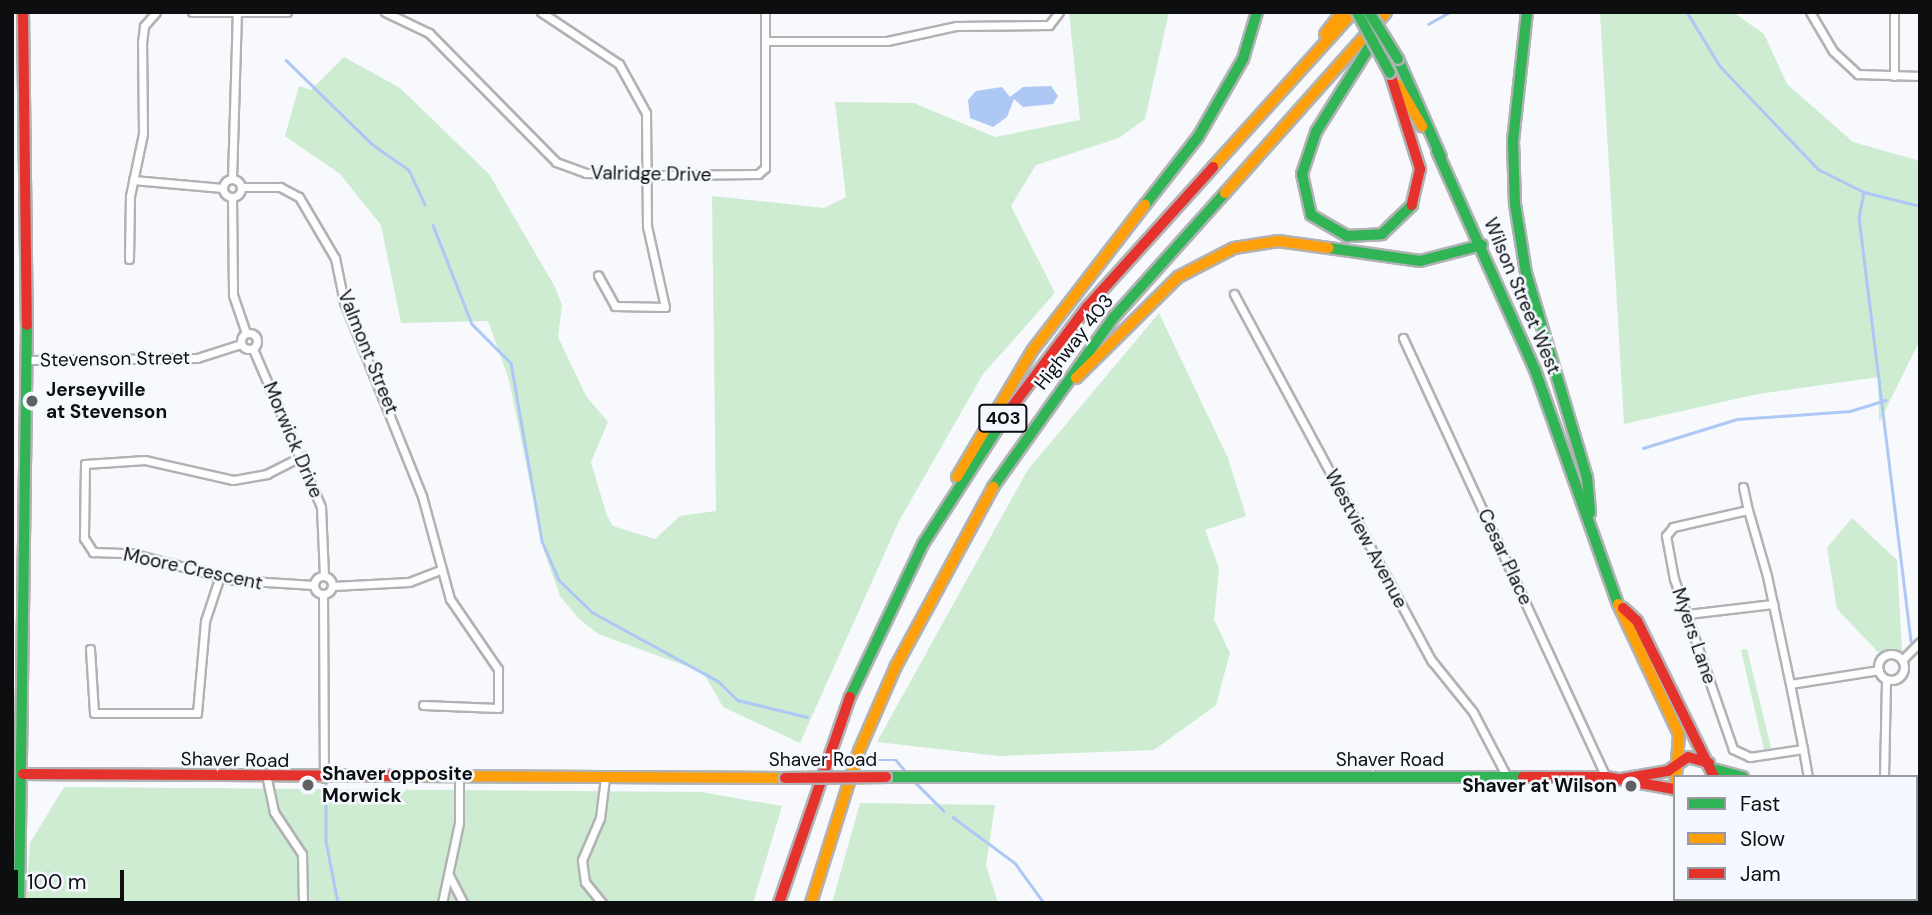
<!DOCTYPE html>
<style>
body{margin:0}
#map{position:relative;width:1932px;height:915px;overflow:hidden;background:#f7f9fc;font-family:"DM Sans",sans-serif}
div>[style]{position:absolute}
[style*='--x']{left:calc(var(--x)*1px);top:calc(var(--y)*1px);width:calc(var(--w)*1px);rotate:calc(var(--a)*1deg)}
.green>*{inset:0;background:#cdecd2}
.water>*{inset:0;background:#aec8f6}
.stream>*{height:2.5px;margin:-1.25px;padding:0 1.25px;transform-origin:1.25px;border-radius:1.25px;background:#aec8f6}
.roads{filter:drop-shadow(2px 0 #b1b2b4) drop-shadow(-2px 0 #b1b2b4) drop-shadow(0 2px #b1b2b4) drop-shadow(0 -2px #b1b2b4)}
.street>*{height:7px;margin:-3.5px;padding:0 3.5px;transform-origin:3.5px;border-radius:3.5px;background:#fefeff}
.street>.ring{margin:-3.5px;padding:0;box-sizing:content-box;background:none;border:7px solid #fefeff;border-radius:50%}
.fast>*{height:10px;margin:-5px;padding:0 5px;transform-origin:5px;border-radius:5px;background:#30b455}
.slow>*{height:10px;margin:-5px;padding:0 5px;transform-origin:5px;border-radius:5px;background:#ff9f0a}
.jam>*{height:10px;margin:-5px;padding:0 5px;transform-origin:5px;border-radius:5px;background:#e5322d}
.bridges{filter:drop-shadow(2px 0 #b1b2b4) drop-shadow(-2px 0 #b1b2b4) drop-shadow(0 2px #b1b2b4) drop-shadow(0 -2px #b1b2b4)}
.fast-bridge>*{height:10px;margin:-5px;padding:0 5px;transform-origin:5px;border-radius:5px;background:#30b455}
.jam-bridge>*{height:10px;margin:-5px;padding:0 5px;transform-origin:5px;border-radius:5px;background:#e5322d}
.dots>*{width:19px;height:19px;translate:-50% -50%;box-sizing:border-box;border:4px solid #f5f8fe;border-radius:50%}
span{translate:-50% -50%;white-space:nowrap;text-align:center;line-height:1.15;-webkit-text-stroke:5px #f5f8fe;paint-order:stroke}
.shield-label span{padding:2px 5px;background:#f5f8fe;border:2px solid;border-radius:5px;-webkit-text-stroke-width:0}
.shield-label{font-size:18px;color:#0d0e10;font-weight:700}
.street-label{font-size:19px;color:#0d0e10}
.poi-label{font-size:19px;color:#0d0e10;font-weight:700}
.left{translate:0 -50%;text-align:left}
.right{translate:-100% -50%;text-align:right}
.frame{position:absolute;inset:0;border:14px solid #0d0e10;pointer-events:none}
.legend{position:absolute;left:1673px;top:775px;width:245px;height:126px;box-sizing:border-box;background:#f5f8fe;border:2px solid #989a9f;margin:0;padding:9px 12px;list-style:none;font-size:21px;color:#0d0e10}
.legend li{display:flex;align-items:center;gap:14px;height:35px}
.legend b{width:35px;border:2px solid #989a9f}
.scale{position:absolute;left:14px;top:870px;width:110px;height:32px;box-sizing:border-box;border:4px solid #0d0e10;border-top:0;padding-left:9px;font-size:21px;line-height:24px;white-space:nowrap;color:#0d0e10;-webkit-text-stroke:5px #f5f8fe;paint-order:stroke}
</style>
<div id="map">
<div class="green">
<i style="clip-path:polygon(1069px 12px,1169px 12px,1145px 119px,1119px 138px,1036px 165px,1011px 206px,1055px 293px,983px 374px,899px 521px,800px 743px,723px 707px,703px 672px,598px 634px,578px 618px,560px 596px,544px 551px,509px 380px,488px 321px,401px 323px,381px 225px,340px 174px,285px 136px,299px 86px,311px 90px,344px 57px,400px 88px,489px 174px,555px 287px,562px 305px,558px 337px,586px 396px,608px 422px,591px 462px,607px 516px,613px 526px,655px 539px,680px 516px,716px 511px,712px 196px,824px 208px,846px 197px,835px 102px,914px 103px,995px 137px,1080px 120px)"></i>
<i style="clip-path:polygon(1600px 12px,1733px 12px,1764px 34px,1787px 84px,1853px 142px,1920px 161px,1920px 340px,1879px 423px,1878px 377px,1758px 394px,1624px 424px)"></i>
<i style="clip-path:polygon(1159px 313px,1228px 458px,1246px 516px,1205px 530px,1219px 568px,1214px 620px,1230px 653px,1216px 705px,1154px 750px,999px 756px,877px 742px,1027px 471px)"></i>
<i style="clip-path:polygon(1852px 518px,1897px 560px,1902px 651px,1878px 652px,1837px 609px,1827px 548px)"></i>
<i style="clip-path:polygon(1747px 649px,1771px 748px,1764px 750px,1741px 650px)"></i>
<i style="clip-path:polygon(64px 787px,701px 792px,782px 806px,753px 903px,26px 903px,30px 843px)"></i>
<i style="clip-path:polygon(860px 803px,995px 805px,986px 865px,998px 903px,832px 903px)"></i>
</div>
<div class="water">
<i style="clip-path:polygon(1051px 86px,1058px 96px,1053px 104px,1023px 107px,1014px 99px,1007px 117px,993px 127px,970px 118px,968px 100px,976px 91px,1002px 87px,1010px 97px,1023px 87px)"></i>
</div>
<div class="stream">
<i style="--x:1687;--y:12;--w:63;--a:58.6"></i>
<i style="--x:1720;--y:66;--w:142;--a:46.4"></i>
<i style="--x:1818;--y:169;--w:51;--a:26.6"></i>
<i style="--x:1864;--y:192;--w:58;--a:14"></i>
<i style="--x:1428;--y:24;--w:25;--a:-29"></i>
<i style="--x:286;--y:60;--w:120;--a:44.3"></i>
<i style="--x:372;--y:144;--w:45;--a:35.1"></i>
<i style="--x:409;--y:170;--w:38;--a:65"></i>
<i style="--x:1864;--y:192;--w:25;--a:101"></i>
<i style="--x:1859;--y:217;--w:427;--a:83"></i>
<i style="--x:433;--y:225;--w:106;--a:68.5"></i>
<i style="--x:472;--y:324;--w:55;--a:45"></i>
<i style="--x:511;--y:363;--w:181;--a:80.1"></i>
<i style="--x:542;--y:541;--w:43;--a:66.4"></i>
<i style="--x:559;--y:580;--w:46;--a:44.1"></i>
<i style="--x:592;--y:612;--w:144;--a:28.7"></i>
<i style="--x:718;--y:681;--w:28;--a:44"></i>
<i style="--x:738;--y:700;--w:71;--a:13.8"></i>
<i style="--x:1643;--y:448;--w:98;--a:-17.1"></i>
<i style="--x:1737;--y:419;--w:113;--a:-4"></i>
<i style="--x:1850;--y:411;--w:37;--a:-17"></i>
<i style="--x:871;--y:760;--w:25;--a:0"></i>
<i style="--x:896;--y:760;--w:17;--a:50"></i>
<i style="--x:914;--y:781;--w:42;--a:45"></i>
<i style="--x:326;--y:784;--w:57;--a:90"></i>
<i style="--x:326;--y:841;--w:63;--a:79"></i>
<i style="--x:953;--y:817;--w:77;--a:36.6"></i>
<i style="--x:1015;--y:863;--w:49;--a:54.1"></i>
</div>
<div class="roads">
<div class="street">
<i style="--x:192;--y:12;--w:95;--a:0"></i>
<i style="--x:385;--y:12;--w:49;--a:25.5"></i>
<i style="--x:429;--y:33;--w:181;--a:45.4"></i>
<i style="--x:556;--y:162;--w:32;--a:20"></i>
<i style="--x:586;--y:173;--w:73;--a:1.6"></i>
<i style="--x:659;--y:175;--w:99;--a:-0.6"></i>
<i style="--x:758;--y:174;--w:9;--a:-41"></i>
<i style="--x:765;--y:168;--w:156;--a:-90"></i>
<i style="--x:541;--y:12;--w:94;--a:33.7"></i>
<i style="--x:619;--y:64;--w:56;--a:61.1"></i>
<i style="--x:646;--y:113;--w:113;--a:89.5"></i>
<i style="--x:647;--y:226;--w:83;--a:77.5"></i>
<i style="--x:665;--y:307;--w:50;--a:-178.9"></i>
<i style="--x:615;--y:306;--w:35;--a:-119"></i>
<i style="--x:1810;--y:12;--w:45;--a:59.5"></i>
<i style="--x:1833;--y:51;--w:34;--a:43"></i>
<i style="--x:1858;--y:74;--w:62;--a:1.8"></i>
<i style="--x:766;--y:41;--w:121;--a:0"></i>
<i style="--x:887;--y:41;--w:71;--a:-12.3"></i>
<i style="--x:956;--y:26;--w:93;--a:-0.6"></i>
<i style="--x:1049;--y:25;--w:16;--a:-52"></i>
<i style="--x:1894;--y:76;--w:64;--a:-90"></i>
<i class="ring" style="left:223px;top:179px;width:11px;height:11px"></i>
<i style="--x:232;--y:179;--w:167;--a:-88.3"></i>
<i style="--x:133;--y:180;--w:90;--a:5.1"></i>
<i style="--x:241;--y:187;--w:39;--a:0"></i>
<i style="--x:280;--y:187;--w:21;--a:28"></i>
<i style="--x:299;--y:197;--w:71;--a:59.5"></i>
<i style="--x:335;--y:258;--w:45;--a:78.4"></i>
<i style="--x:344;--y:302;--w:209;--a:68.1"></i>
<i style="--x:422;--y:496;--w:107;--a:74.8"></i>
<i style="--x:450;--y:599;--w:85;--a:55.6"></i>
<i style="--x:498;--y:669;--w:39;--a:90"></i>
<i style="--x:498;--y:708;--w:75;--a:-177.7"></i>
<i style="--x:232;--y:197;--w:98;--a:89.4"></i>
<i style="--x:233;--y:295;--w:40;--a:71.1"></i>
<i style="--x:129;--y:259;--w:63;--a:-89.1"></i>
<i style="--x:130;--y:196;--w:63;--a:-78.2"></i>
<i style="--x:143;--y:134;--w:91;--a:-90.6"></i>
<i style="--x:142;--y:43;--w:17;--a:-83"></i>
<i style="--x:144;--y:26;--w:18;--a:-49"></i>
<i style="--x:1234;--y:294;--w:417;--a:61.7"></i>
<i style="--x:1432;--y:661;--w:65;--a:51.2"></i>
<i style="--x:1473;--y:712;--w:73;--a:62.4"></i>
<i class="ring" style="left:241px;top:333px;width:9px;height:9px"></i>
<i style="--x:1403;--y:338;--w:484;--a:65.2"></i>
<i style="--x:253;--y:349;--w:172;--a:66.7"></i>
<i style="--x:321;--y:507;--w:69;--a:87.5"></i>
<i style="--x:28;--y:360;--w:169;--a:-0.7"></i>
<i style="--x:197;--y:358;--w:46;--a:-17.7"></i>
<i style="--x:302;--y:456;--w:39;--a:153"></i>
<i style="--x:267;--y:474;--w:35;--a:170"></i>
<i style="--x:233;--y:480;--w:90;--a:-167.2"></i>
<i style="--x:145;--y:460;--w:60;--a:176.2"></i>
<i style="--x:85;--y:464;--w:74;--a:90.8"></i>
<i style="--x:84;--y:538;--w:17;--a:57"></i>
<i style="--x:93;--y:552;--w:37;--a:2"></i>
<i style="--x:130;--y:553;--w:107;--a:14.6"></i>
<i style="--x:234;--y:580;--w:80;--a:3.6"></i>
<i style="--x:1743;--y:487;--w:24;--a:78"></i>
<i class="ring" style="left:314px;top:576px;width:11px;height:11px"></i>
<i style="--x:333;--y:586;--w:76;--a:-3"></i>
<i style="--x:409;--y:582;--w:34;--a:-21"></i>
<i style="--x:323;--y:594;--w:184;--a:89.7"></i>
<i style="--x:1687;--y:614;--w:87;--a:-6.6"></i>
<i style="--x:90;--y:649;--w:64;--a:86.4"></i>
<i style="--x:94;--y:713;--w:103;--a:0"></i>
<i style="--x:197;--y:713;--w:92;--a:-85"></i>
<i style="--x:205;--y:621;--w:47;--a:-71.6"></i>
<i class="ring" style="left:1878px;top:654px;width:19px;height:19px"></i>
<i style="--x:1902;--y:660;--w:25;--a:-45"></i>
<i style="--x:1790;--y:684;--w:90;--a:-8.9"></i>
<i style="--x:1803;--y:749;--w:54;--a:171.4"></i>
<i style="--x:1750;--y:757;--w:19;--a:-155"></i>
<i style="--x:1733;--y:749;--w:180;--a:-109.1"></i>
<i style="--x:1674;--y:579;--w:44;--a:-100.5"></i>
<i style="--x:1666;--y:536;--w:11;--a:-52"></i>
<i style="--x:1673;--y:527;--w:77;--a:-12.8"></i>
<i style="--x:1748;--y:510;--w:69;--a:73.9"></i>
<i style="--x:1767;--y:576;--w:110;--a:78"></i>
<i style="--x:1790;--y:684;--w:66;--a:78.7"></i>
<i style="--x:1803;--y:749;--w:28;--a:80"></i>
<i style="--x:1884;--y:777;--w:98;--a:-88.8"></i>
<i style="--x:267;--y:779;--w:34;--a:78"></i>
<i style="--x:274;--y:812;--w:50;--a:56.3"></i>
<i style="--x:302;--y:854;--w:49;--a:88.8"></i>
<i style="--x:449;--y:875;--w:31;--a:63"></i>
<i style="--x:442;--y:903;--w:82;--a:-78"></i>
<i style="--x:459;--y:823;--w:45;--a:-90"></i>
<i style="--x:602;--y:903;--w:27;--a:-129"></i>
<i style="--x:585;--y:882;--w:22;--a:-98"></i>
<i style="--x:582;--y:860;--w:46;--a:-66.8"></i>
<i style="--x:600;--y:818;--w:40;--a:-82.9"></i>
</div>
<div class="fast">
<i style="--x:1527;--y:12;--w:130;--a:96.2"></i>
<i style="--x:1513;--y:141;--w:63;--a:88.2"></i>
<i style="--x:1515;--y:204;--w:70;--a:80.9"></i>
<i style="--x:1526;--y:273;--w:213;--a:73.4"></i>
<i style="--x:1587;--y:477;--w:36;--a:85"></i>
<i style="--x:1378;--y:33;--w:117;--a:122.1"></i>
<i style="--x:1316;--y:132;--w:44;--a:108.4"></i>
<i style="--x:1302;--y:174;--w:42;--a:77.6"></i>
<i style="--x:1311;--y:215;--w:42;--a:30.3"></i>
<i style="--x:1347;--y:236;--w:35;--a:-3"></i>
<i style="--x:1382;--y:234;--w:42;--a:-44"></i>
<i style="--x:1398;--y:59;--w:107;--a:66.3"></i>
<i style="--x:1437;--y:151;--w:240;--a:65.9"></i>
<i style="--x:1535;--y:370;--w:248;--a:70.5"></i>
<i style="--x:1145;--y:205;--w:86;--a:-52.1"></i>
<i style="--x:1198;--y:137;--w:90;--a:-60"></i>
<i style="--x:1243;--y:59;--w:49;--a:-73.4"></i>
<i style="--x:1329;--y:248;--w:92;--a:8.1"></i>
<i style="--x:1420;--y:261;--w:64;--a:-14.5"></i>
<i style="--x:993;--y:487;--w:209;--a:-54.6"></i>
<i style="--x:1114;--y:317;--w:166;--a:-48.2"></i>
<i style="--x:850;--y:697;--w:170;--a:-64.5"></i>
<i style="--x:923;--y:544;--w:157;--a:-57.2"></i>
<i style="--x:1713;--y:769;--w:31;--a:15"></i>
<i style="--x:886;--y:777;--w:637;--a:0"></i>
<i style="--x:1916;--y:786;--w:4;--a:0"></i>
<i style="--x:1755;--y:899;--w:4;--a:63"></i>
<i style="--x:19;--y:903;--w:578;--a:-89.21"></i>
</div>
<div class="slow">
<i style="--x:1325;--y:34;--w:28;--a:-52"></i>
<i style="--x:1398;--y:85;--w:48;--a:59.7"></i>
<i style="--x:1213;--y:167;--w:209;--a:-47.9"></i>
<i style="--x:1225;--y:193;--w:242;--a:-48.3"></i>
<i style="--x:1076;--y:378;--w:144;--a:-44.7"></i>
<i style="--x:1178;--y:277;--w:63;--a:-27.4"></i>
<i style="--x:1234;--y:248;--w:45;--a:-9"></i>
<i style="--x:1278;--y:241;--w:51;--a:7.8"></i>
<i style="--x:957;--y:477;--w:147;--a:-59.2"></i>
<i style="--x:1032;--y:351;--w:185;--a:-52.3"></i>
<i style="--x:1618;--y:604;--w:144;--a:64.9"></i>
<i style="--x:1679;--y:734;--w:56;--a:94.1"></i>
<i style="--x:417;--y:776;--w:368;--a:0.3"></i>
<i style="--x:811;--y:903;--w:159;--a:-72.5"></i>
<i style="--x:859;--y:751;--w:93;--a:-66.5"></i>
<i style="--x:896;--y:666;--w:204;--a:-61.5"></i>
</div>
<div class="jam">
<i style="--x:23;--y:12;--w:313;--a:89.3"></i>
<i style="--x:1390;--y:73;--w:101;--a:72.6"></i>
<i style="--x:1420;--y:169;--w:37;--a:103"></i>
<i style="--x:1008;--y:412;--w:133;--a:-53"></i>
<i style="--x:1088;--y:306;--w:187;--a:-48"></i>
<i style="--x:1623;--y:608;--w:19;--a:43"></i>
<i style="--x:1637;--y:621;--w:174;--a:63.7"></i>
<i style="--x:23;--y:774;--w:394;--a:0.3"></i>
<i style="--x:1523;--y:777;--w:83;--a:0"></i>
<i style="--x:1606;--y:777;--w:69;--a:10"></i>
<i style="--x:1622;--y:779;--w:47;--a:-9.9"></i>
<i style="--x:1668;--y:771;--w:24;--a:-35"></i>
<i style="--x:1688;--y:757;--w:22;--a:16"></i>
<i style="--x:779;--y:903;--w:218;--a:-71"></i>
</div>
</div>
<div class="bridges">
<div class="fast-bridge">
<i style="--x:1357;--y:12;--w:69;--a:61.6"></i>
<i style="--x:1369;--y:12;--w:55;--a:58.3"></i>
</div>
<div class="jam-bridge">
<i style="--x:785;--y:778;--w:101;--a:-0.6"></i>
</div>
</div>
<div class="dots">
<i style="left:32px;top:401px;background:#5f6063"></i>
<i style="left:308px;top:785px;background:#5f6063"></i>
<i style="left:1631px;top:786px;background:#5f6063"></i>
</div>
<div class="shield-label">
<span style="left:1003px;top:418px">403</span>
</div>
<div class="street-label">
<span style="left:651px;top:174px;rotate:1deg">Valridge Drive</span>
<span style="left:1522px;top:296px;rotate:67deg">Wilson Street West</span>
<span style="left:1074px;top:342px;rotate:-52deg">Highway 403</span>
<span style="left:368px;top:352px;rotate:68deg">Valmont Street</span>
<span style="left:115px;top:359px;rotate:-1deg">Stevenson Street</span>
<span style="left:293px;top:440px;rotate:67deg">Morwick Drive</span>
<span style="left:1366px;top:539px;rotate:62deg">Westview Avenue</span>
<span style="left:1505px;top:557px;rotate:65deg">Cesar Place</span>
<span style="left:193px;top:569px;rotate:12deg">Moore Crescent</span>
<span style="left:1694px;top:636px;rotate:71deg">Myers Lane</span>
<span style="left:235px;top:760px;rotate:1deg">Shaver Road</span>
<span style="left:823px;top:760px">Shaver Road</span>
<span style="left:1390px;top:760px">Shaver Road</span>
</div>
<div class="poi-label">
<span class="left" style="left:46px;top:401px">Jerseyville<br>at Stevenson</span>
<span class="left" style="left:322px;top:785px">Shaver opposite<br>Morwick</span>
<span class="right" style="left:1617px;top:786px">Shaver at Wilson</span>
</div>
<div class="frame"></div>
<ul class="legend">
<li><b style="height:9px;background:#30b455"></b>Fast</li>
<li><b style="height:9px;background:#ff9f0a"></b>Slow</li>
<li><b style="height:9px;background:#e5322d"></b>Jam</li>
</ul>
<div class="scale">100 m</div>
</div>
